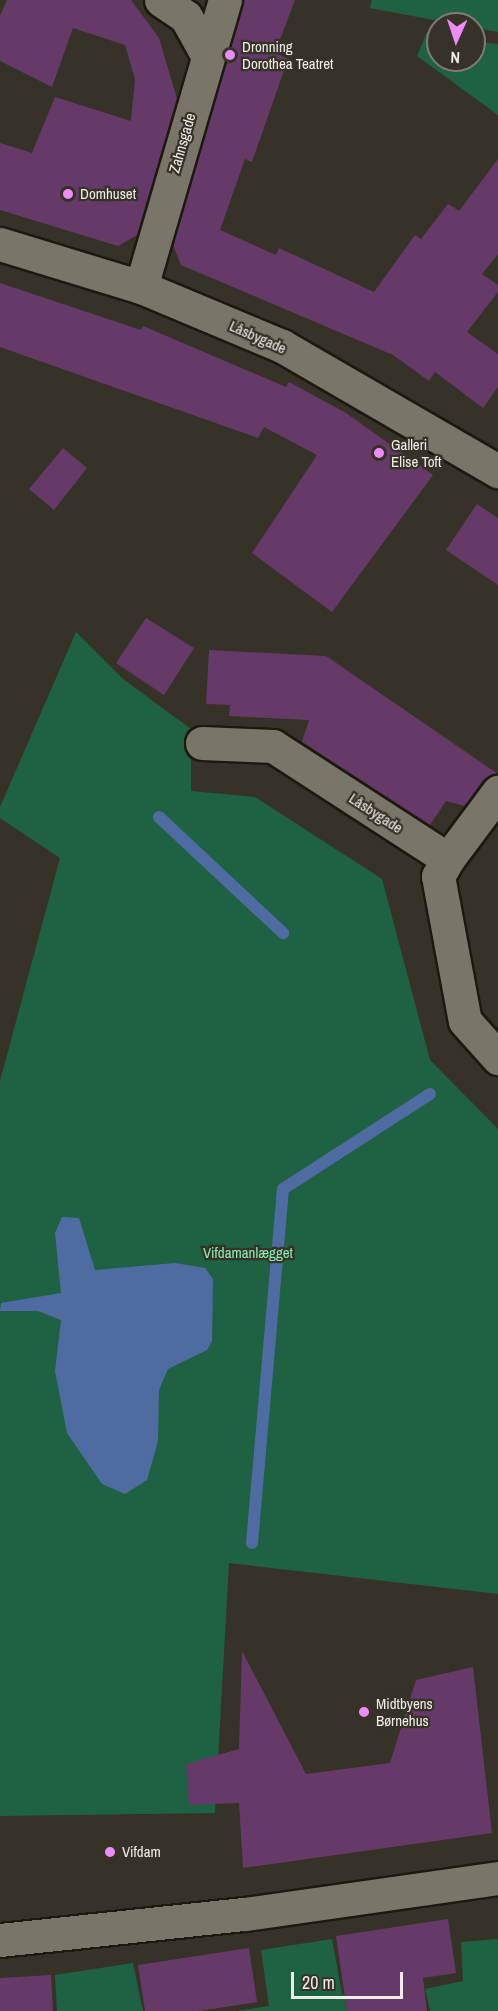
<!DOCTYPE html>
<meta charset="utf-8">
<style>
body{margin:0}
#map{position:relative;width:498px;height:2011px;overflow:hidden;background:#363227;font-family:"Archivo Narrow",sans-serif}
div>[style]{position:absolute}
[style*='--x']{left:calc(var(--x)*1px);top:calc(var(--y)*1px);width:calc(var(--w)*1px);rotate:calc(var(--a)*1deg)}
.green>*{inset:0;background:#1f6243}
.water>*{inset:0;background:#4e6ca2}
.stream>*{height:12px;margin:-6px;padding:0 6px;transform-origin:6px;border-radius:6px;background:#4e6ca2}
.building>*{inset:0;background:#653a69}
.roads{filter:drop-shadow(2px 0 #1d1910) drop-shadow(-2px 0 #1d1910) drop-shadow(0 2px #1d1910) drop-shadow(0 -2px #1d1910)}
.minor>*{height:33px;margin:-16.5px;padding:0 16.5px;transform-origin:16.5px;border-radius:16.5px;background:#797569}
.dots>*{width:16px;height:16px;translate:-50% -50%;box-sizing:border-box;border:3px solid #363227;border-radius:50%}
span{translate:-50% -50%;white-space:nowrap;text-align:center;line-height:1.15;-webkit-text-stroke:4.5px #363227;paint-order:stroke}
.poi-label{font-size:15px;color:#eeece5}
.left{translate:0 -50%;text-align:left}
.street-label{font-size:15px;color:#eeece5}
.park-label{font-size:15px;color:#86ecb6}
.north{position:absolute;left:426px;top:12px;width:60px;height:60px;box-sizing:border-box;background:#363227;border:2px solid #807c73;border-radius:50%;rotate:183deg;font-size:16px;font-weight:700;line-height:24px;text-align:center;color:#eeece5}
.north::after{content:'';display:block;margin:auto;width:21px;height:27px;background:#ed8cf9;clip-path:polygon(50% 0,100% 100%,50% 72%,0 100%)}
.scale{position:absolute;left:291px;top:1972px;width:112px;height:27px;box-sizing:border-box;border:3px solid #eeece5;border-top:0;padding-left:8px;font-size:18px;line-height:21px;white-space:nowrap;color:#eeece5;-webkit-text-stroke:4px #363227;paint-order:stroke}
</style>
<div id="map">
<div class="green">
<i style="clip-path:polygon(372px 0,498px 0,498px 32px,370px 8px)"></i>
<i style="clip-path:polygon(427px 32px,438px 34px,438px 60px,474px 60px,474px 42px,498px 44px,498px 115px,417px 56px)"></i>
<i style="clip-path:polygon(76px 632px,123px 679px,191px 729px,191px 791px,255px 797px,382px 879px,430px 1060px,498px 1129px,498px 1594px,229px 1563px,215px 1813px,0 1816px,0 1081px,60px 858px,0 818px,0 807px)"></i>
<i style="clip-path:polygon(332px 1939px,342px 1994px,375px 2001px,377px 2011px,237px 2011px,269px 2006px,261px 1950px)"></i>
<i style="clip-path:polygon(498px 1939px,498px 2011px,430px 2011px,425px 1989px,463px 1981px,461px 1942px)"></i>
<i style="clip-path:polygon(133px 1963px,143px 2011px,57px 2011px,55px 1975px)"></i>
</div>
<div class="water">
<i style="clip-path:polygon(62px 1217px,79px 1218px,95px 1270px,175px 1263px,205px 1268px,213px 1279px,212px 1341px,207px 1350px,168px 1369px,159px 1390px,158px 1441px,147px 1480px,125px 1494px,102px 1484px,67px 1433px,55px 1371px,61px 1320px,38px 1311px,0 1311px,1px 1303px,61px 1293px,55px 1233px)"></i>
</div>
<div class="stream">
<i style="--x:159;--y:817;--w:170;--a:43.1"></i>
<i style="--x:252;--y:1543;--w:355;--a:-85"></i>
<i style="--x:283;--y:1189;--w:175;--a:-32.9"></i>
</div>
<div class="building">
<i style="clip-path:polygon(7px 0,131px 0,159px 38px,177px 99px,137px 235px,118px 246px,0 210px,0 143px,32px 153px,55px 97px,131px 121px,135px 79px,125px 45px,73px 28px,52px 87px,0 61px,0 16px)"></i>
<i style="clip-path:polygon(243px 0,295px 0,275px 53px,288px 59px,252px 162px,245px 159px,220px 230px,276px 255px,279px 248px,374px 292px,415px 235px,421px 239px,448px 204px,459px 211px,498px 159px,498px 254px,482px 274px,498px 285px,498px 292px,467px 332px,498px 354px,498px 387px,483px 408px,435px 372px,429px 381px,393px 355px,181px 265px,173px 245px)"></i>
<i style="clip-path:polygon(0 283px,141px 330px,143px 326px,286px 387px,289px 382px,346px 413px,433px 475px,332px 612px,252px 553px,317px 455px,264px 427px,258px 438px,0 347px)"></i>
<i style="clip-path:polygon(63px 448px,87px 468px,54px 510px,29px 489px)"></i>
<i style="clip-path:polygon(477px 504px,498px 518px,498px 585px,446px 550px)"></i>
<i style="clip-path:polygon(146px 618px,194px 648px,164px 695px,116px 663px)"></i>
<i style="clip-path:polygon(209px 650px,326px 656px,498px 774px,483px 780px,465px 806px,446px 801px,430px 825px,302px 742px,309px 720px,229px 716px,230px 705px,206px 704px)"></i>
<i style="clip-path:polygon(242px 1651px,306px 1774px,390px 1763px,416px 1680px,473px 1667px,492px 1833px,243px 1868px,239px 1803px,189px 1805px,186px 1764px,239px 1749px)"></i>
<i style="clip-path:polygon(448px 1919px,456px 1973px,423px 1978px,427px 2011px,347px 2011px,336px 1936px)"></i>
<i style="clip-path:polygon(249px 1948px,257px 2002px,199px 2011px,145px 2011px,138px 1965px)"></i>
<i style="clip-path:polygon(51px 1975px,53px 2011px,0 2011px,0 1978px)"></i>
</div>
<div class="roads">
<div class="minor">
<i style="--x:161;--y:0;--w:30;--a:34"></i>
<i style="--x:186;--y:17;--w:43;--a:61.1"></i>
<i style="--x:0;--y:244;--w:147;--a:17"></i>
<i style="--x:141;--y:287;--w:153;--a:22.7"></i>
<i style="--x:282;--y:346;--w:250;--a:30.1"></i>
<i style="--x:141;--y:287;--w:299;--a:-73.7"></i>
<i style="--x:202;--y:743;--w:71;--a:2.4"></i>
<i style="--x:273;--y:746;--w:208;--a:32.9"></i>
<i style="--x:448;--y:859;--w:84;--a:-53.3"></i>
<i style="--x:448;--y:859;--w:20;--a:120"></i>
<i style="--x:438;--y:876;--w:147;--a:79.5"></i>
<i style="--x:465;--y:1021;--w:50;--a:48.3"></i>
<i style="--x:0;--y:1940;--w:246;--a:-6.1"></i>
<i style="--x:245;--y:1914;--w:256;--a:-8.1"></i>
</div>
</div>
<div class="dots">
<i style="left:230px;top:55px;background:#ed8cf9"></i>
<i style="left:68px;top:194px;background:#ed8cf9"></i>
<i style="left:379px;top:453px;background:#ed8cf9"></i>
<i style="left:364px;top:1712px;background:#ed8cf9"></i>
<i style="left:110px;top:1852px;background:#ed8cf9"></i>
</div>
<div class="poi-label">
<span class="left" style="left:242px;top:55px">Dronning<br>Dorothea Teatret</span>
<span class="left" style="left:80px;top:194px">Domhuset</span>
<span class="left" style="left:391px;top:453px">Galleri<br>Elise Toft</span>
<span class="left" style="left:376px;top:1712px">Midtbyens<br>Børnehus</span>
<span class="left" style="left:122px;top:1852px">Vifdam</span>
</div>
<div class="street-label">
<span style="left:182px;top:143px;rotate:-74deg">Zahnsgade</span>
<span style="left:258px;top:337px;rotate:24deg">Låsbygade</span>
<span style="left:376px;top:813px;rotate:33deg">Låsbygade</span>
</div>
<div class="park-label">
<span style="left:248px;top:1253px">Vifdamanlægget</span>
</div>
<div class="north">N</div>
<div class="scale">20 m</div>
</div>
